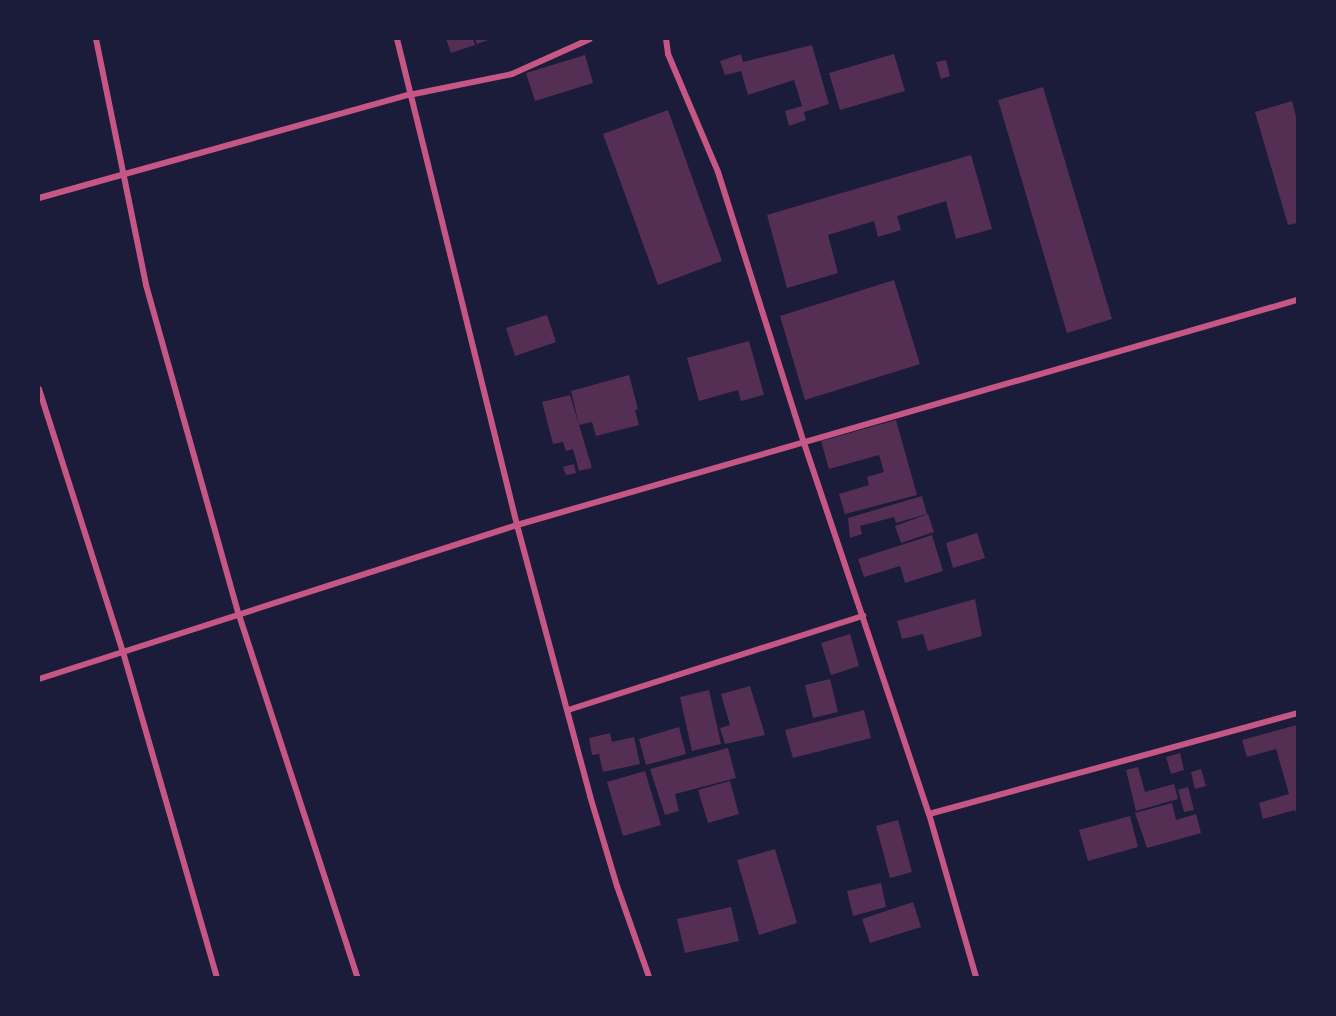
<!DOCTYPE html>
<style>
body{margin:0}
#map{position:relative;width:1336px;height:1016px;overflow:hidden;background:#1b1b3a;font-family:Ubuntu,sans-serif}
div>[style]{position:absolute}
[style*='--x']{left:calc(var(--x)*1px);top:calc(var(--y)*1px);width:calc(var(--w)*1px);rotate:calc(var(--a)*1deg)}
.building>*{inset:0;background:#542f53}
.minor>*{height:6px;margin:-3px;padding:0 3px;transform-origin:3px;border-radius:3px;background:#c65784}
span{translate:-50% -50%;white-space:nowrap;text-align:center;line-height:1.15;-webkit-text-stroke:4.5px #1b1b3a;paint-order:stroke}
.frame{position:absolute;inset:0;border:40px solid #1b1b3a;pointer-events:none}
</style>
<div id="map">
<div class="building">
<i style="clip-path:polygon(446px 39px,473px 39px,475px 45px,451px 53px)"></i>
<i style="clip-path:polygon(475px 39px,491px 39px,477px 44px)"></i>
<i style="clip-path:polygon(812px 45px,829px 104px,804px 112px,806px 120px,789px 126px,785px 111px,802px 106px,794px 80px,748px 95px,741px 71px,725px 75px,720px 61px,741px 54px,743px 62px)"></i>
<i style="clip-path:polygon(894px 54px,905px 91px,840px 110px,829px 73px)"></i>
<i style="clip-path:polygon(585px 55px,593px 83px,535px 101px,526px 73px)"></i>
<i style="clip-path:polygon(946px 60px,950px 76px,941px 79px,936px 62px)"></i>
<i style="clip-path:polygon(1043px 87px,1112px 319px,1067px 333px,998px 100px)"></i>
<i style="clip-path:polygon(1292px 101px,1297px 120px,1297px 223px,1288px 225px,1255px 112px)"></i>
<i style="clip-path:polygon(668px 110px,722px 261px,658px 285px,603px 134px)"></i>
<i style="clip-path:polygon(971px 155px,992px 229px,956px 239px,946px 201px,897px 216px,901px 230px,878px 237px,874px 221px,828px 235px,838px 273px,787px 288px,767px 215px)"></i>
<i style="clip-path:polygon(894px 280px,920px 364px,805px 400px,780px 316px)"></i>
<i style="clip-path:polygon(547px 315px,556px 342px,515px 356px,506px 328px)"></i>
<i style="clip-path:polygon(749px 341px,764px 395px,741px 401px,738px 390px,699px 401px,687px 358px)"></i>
<i style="clip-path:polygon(629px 375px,638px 409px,635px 410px,639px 425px,596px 436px,592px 422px,579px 425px,571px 391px)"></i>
<i style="clip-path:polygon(570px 395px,592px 468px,579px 471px,573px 449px,566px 451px,563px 442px,553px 444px,542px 402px)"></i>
<i style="clip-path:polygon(896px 420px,917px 495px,845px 514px,839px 494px,869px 485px,867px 477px,884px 472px,879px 455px,829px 469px,821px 441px)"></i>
<i style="clip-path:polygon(574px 464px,576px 473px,566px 475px,563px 467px)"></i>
<i style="clip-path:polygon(922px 496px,927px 514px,896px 523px,894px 517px,860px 526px,862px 534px,850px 538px,848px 518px)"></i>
<i style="clip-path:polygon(928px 514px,934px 532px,901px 543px,895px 526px)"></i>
<i style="clip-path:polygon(977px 533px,985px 558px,953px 568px,946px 543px)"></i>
<i style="clip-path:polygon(932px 535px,943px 571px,905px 583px,900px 566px,864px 577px,858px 559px)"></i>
<i style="clip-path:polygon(975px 599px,982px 636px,928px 651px,923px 634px,902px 639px,897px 621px)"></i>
<i style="clip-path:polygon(850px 634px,859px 666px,831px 675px,821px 643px)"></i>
<i style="clip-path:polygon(830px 679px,838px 712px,813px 718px,805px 685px)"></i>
<i style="clip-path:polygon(750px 686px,765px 735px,725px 744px,720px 728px,730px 725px,721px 694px)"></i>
<i style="clip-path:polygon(709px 690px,721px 744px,692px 751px,680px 697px)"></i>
<i style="clip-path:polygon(864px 710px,871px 738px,793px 758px,785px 730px)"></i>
<i style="clip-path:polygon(1297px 725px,1297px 817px,1295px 810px,1263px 819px,1259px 803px,1289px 794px,1276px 749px,1247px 757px,1242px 740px)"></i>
<i style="clip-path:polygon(679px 727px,686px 754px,646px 765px,639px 739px)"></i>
<i style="clip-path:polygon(610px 733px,612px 742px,634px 737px,640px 764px,603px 772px,599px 754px,592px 755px,589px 738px)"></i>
<i style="clip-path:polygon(728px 748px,736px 778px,675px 794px,679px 811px,665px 815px,650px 769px)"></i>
<i style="clip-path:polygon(1180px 753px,1184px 770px,1171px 774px,1166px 757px)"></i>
<i style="clip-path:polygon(1138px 767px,1145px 792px,1174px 784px,1178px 799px,1136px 811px,1126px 770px)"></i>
<i style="clip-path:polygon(1201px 769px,1206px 786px,1195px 789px,1191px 772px)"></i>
<i style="clip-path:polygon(645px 771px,661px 825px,623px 836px,607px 782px)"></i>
<i style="clip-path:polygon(730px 781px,739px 814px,708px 823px,698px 790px)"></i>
<i style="clip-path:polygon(1188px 787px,1194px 810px,1184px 812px,1178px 790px)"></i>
<i style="clip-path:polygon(1172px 803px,1176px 820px,1196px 814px,1201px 833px,1147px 848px,1135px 813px)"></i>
<i style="clip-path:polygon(1130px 816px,1138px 847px,1088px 861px,1079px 830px)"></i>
<i style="clip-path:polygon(898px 820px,912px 872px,890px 878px,876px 826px)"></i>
<i style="clip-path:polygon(775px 849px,797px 923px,759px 935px,737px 860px)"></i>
<i style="clip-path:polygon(881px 883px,886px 907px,853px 916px,847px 891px)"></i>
<i style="clip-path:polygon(913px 902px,921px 927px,870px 943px,862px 919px)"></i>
<i style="clip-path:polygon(731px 907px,739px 941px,685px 953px,677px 919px)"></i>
</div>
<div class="minor">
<i style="--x:96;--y:39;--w:251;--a:78.5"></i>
<i style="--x:146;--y:285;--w:343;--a:74.3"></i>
<i style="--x:239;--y:615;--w:381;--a:71.9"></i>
<i style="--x:397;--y:39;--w:501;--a:76.13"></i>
<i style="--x:517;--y:525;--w:281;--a:74.9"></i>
<i style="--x:590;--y:796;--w:94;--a:73.3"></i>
<i style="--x:617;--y:886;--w:96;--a:70.6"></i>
<i style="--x:666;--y:39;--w:15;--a:82"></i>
<i style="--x:668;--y:54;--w:128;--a:67"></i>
<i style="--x:718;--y:172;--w:284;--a:72.4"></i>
<i style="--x:804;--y:443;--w:391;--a:71.4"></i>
<i style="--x:929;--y:814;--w:382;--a:-15.3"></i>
<i style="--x:39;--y:198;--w:384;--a:-15.6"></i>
<i style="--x:409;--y:95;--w:105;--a:-11.5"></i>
<i style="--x:512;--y:74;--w:85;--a:-24.2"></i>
<i style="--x:39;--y:389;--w:276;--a:72.3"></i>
<i style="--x:123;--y:652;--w:338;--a:73.9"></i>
<i style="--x:39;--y:679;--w:502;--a:-17.86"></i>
<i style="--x:517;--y:525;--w:812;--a:-16.09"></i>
<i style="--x:568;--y:710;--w:310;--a:-17.7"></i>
<i style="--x:929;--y:814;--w:170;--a:73.9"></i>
</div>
<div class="frame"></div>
</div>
